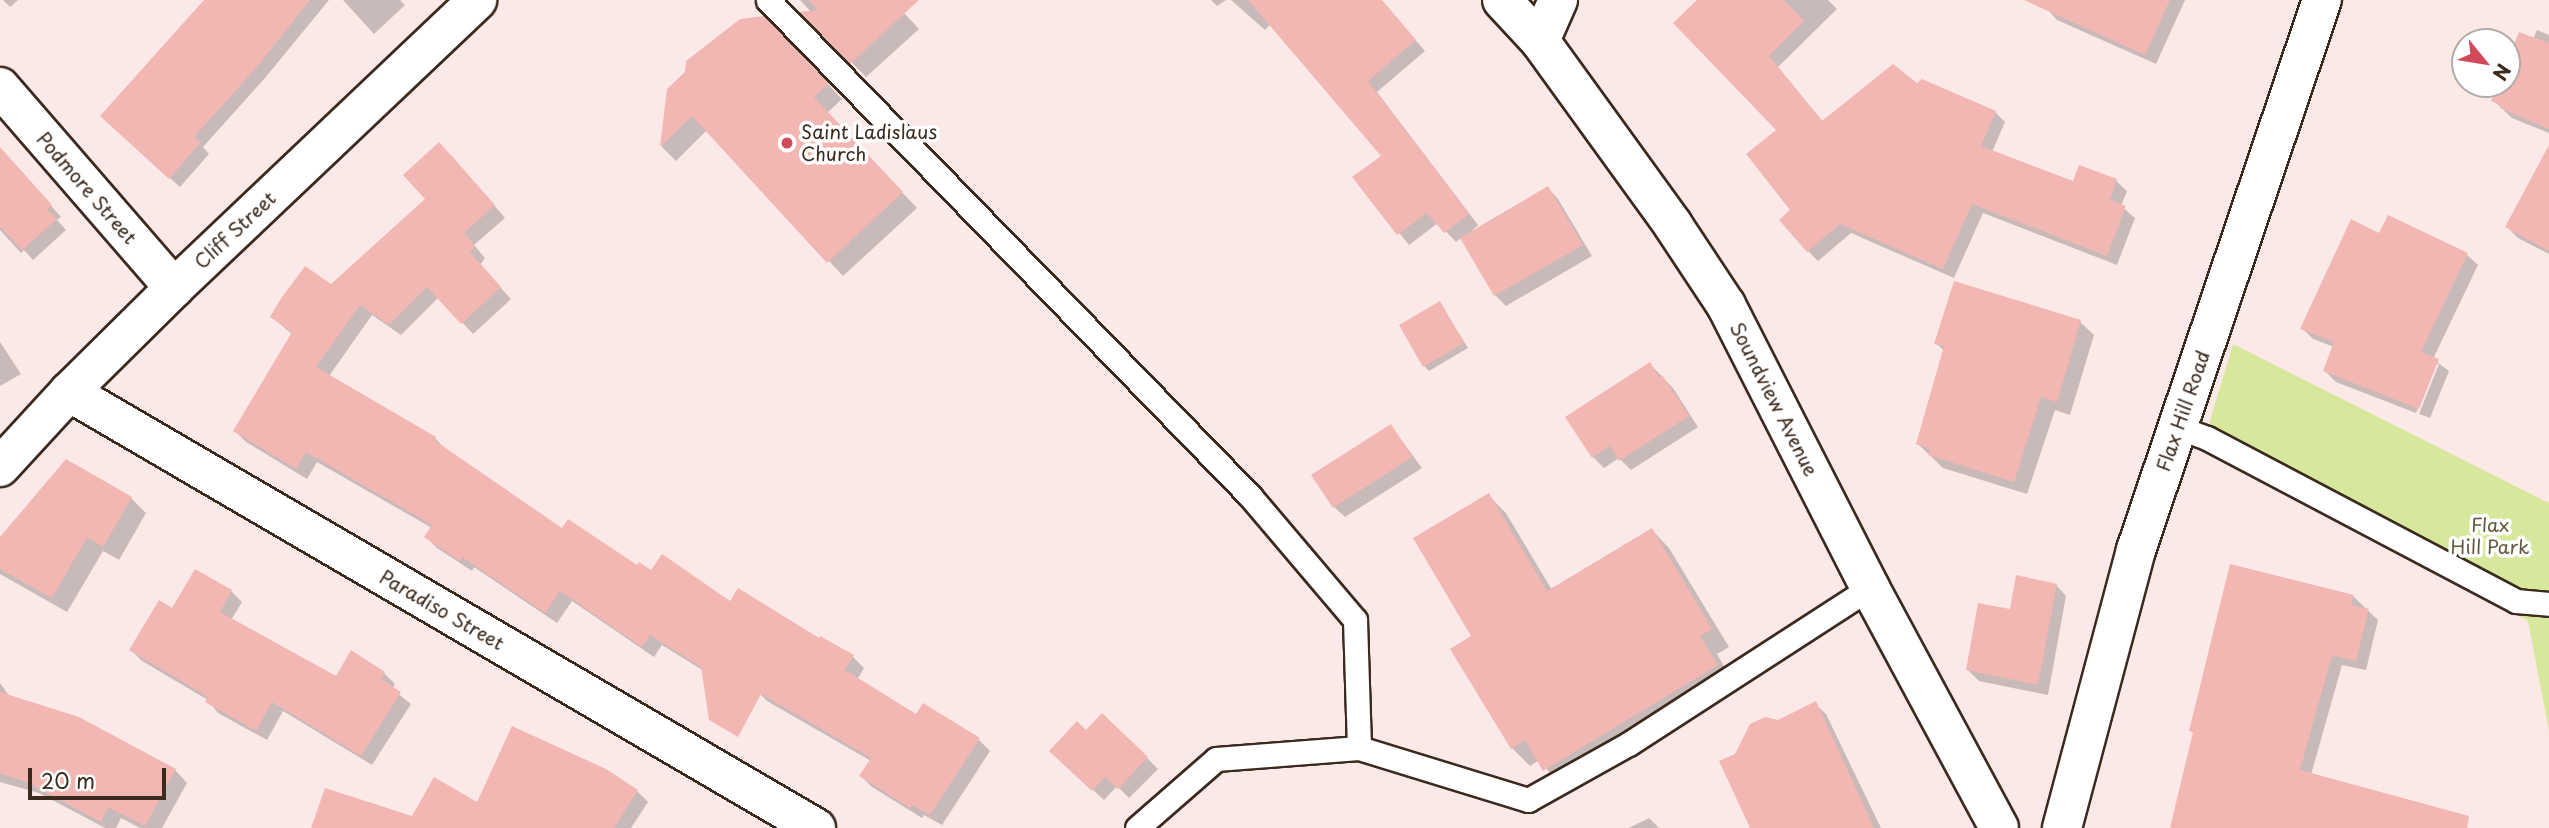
<!DOCTYPE html>
<style>
body{margin:0}
#map{position:relative;width:2549px;height:828px;overflow:hidden;background:#fbe9e8;font-family:"Playpen Sans",sans-serif}
div>[style]{position:absolute}
[style*='--x']{left:calc(var(--x)*1px);top:calc(var(--y)*1px);width:calc(var(--w)*1px);rotate:calc(var(--a)*1deg)}
.green>*{inset:0;background:#d7e79b}
.shadow>*{inset:0;background:#0003}
.building>*{inset:0;background:#f2b6b3}
.roads{filter:drop-shadow(2px 0 #3b2a1e) drop-shadow(-2px 0 #3b2a1e) drop-shadow(0 2px #3b2a1e) drop-shadow(0 -2px #3b2a1e)}
.lane>*{height:23px;margin:-11.5px;padding:0 11.5px;transform-origin:11.5px;border-radius:11.5px;background:#fff}
.street>*{height:38px;margin:-19px;padding:0 19px;transform-origin:19px;border-radius:19px;background:#fff}
.secondary>*{height:38px;margin:-19px;padding:0 19px;transform-origin:19px;border-radius:19px;background:#fff}
.dots>*{width:19px;height:19px;translate:-50% -50%;box-sizing:border-box;border:4px solid #fff;border-radius:50%}
span{translate:-50% -50%;white-space:nowrap;text-align:center;line-height:1.15;-webkit-text-stroke:7px #fff;paint-order:stroke}
.poi-label{font-size:19px;color:#3b2a1e}
.left{translate:0 -50%;text-align:left}
.street-label{font-size:19px;color:#3b2a1e}
.park-label{font-size:19px;color:#62593d}
.north{position:absolute;left:2451px;top:28px;width:70px;height:70px;box-sizing:border-box;background:#fff;border:2px solid #b1aaa5;border-radius:50%;rotate:120deg;font-size:19px;font-weight:700;line-height:28px;text-align:center;color:#3b2a1e}
.north::after{content:'';display:block;margin:auto;width:24px;height:32px;background:#d1495b;clip-path:polygon(50% 0,100% 100%,50% 72%,0 100%)}
.scale{position:absolute;left:28px;top:768px;width:138px;height:32px;box-sizing:border-box;border:4px solid #3b2a1e;border-top:0;padding-left:9px;font-size:21px;line-height:24px;white-space:nowrap;color:#3b2a1e;-webkit-text-stroke:5px #fff;paint-order:stroke}
</style>
<div id="map">
<div class="green">
<i style="clip-path:polygon(2233px 344px,2549px 503px,2549px 731px,2528px 621px,2206px 434px)"></i>
</div>
<div class="shadow">
<i style="clip-path:polygon(3px 0,18px 0,10px 7px)"></i>
<i style="clip-path:polygon(206px 0,329px 0,265px 78px,203px 147px,209px 154px,180px 187px,112px 126px)"></i>
<i style="clip-path:polygon(343px 0,400px 0,405px 5px,374px 34px)"></i>
<i style="clip-path:polygon(800px 0,892px 0,919px 29px,866px 77px,803px 13px,811px 12px)"></i>
<i style="clip-path:polygon(1211px 0,1226px 0,1217px 6px)"></i>
<i style="clip-path:polygon(1231px 0,1381px 0,1425px 51px,1377px 92px,1478px 225px,1467px 236px,1548px 188px,1558px 199px,1592px 256px,1506px 306px,1495px 295px,1461px 238px,1456px 242px,1438px 223px,1409px 245px,1355px 178px,1383px 156px,1271px 24px,1265px 30px)"></i>
<i style="clip-path:polygon(1699px 0,1828px 0,1837px 9px,1778px 67px,1823px 122px,1917px 86px,1995px 112px,2005px 122px,1992px 152px,2074px 184px,2081px 167px,2116px 181px,2127px 191px,2121px 206px,2135px 218px,2117px 265px,1983px 213px,1954px 278px,1851px 233px,1818px 261px,1808px 251px,1793px 211px,1778px 130px)"></i>
<i style="clip-path:polygon(2051px 0,2185px 0,2156px 64px,2057px 20px,2047px 9px)"></i>
<i style="clip-path:polygon(764px 18px,842px 99px,827px 113px,917px 208px,843px 276px,707px 130px,676px 161px,662px 147px,668px 90px)"></i>
<i style="clip-path:polygon(2537px 30px,2549px 35px,2549px 133px,2512px 118px,2493px 100px,2500px 84px,2507px 84px,2507px 66px,2533px 39px)"></i>
<i style="clip-path:polygon(451px 155px,505px 218px,474px 245px,485px 258px,480px 265px,511px 299px,473px 334px,439px 297px,401px 335px,372px 315px,329px 376px,435px 438px,446px 450px,563px 530px,637px 568px,731px 603px,853px 657px,864px 668px,857px 680px,916px 717px,924px 705px,979px 740px,990px 751px,942px 825px,924px 815px,922px 818px,872px 787px,861px 776px,871px 761px,767px 701px,756px 690px,704px 671px,662px 645px,654px 657px,572px 601px,557px 623px,474px 567px,472px 571px,437px 548px,426px 537px,432px 528px,317px 462px,307px 479px,246px 442px,235px 431px,293px 335px,272px 317px,331px 287px,427px 200px)"></i>
<i style="clip-path:polygon(0 163px,17px 167px,61px 217px,57px 220px,66px 230px,33px 260px,24px 250px,21px 253px,0 230px)"></i>
<i style="clip-path:polygon(2549px 200px,2549px 254px,2518px 238px,2507px 227px)"></i>
<i style="clip-path:polygon(2380px 235px,2467px 255px,2478px 265px,2433px 359px,2449px 371px,2430px 418px,2419px 414px,2439px 364px,2435px 364px,2416px 413px,2336px 382px,2325px 371px,2334px 347px,2313px 339px,2302px 328px)"></i>
<i style="clip-path:polygon(1440px 303px,1468px 348px,1429px 371px,1424px 366px)"></i>
<i style="clip-path:polygon(2080px 322px,2094px 335px,2070px 415px,2055px 410px,2027px 494px,1943px 468px,1917px 443px,1944px 351px,1936px 343px)"></i>
<i style="clip-path:polygon(0 342px,21px 374px,0 386px)"></i>
<i style="clip-path:polygon(1650px 364px,1673px 388px,1698px 427px,1631px 470px,1619px 458px,1604px 468px,1593px 457px)"></i>
<i style="clip-path:polygon(1391px 426px,1422px 468px,1345px 517px,1334px 507px)"></i>
<i style="clip-path:polygon(1488px 495px,1506px 513px,1552px 590px,1652px 530px,1669px 548px,1729px 647px,1717px 654px,1734px 684px,1562px 787px,1539px 760px,1530px 766px,1512px 748px,1474px 636px)"></i>
<i style="clip-path:polygon(131px 498px,146px 513px,119px 560px,103px 551px,67px 612px,0 574px,0 539px)"></i>
<i style="clip-path:polygon(2056px 585px,2066px 596px,2048px 695px,1979px 681px,1968px 670px,2011px 611px)"></i>
<i style="clip-path:polygon(231px 591px,242px 602px,231px 620px,336px 678px,384px 673px,395px 684px,392px 689px,411px 704px,372px 765px,283px 711px,267px 740px,218px 713px,208px 700px,142px 661px,131px 650px,173px 610px)"></i>
<i style="clip-path:polygon(2354px 597px,2378px 620px,2366px 670px,2342px 665px,2311px 775px,2414px 828px,2172px 828px,2194px 734px,2191px 730px)"></i>
<i style="clip-path:polygon(0 683px,10px 697px,175px 770px,187px 783px,162px 828px,140px 828px,121px 818px,116px 828px,105px 828px,39px 793px,0 782px)"></i>
<i style="clip-path:polygon(1815px 704px,1826px 714px,1881px 828px,1752px 828px,1736px 755px,1778px 722px)"></i>
<i style="clip-path:polygon(1086px 732px,1147px 758px,1158px 769px,1129px 798px,1117px 786px,1104px 800px,1062px 762px)"></i>
<i style="clip-path:polygon(637px 791px,648px 802px,631px 828px,523px 828px)"></i>
<i style="clip-path:polygon(1649px 818px,1659px 828px,1629px 828px)"></i>
</div>
<div class="building">
<i style="clip-path:polygon(204px 0,310px 0,256px 68px,194px 137px,201px 142px,169px 179px,100px 116px)"></i>
<i style="clip-path:polygon(809px 0,919px 0,850px 64px,799px 12px,818px 10px)"></i>
<i style="clip-path:polygon(1248px 0,1382px 0,1416px 40px,1368px 81px,1469px 214px,1444px 233px,1427px 213px,1397px 235px,1352px 177px,1381px 156px)"></i>
<i style="clip-path:polygon(1697px 0,1784px 0,1804px 21px,1769px 56px,1822px 121px,1893px 64px,1917px 83px,1922px 79px,1996px 111px,1981px 146px,2073px 181px,2079px 165px,2117px 179px,2110px 200px,2126px 206px,2107px 256px,1972px 204px,1943px 269px,1840px 224px,1807px 252px,1779px 220px,1790px 210px,1746px 154px,1776px 130px,1673px 23px)"></i>
<i style="clip-path:polygon(2024px 0,2170px 0,2145px 55px)"></i>
<i style="clip-path:polygon(764px 16px,829px 83px,814px 97px,903px 192px,827px 263px,692px 116px,660px 147px,667px 89px,685px 72px,686px 61px,740px 19px)"></i>
<i style="clip-path:polygon(2519px 32px,2549px 43px,2549px 129px,2500px 108px,2501px 105px,2491px 101px,2498px 84px,2507px 84px,2507px 62px)"></i>
<i style="clip-path:polygon(439px 142px,495px 205px,464px 233px,475px 246px,470px 252px,501px 287px,461px 324px,427px 287px,389px 325px,360px 305px,316px 367px,436px 437px,434px 440px,562px 528px,568px 519px,637px 565px,639px 562px,651px 570px,662px 554px,730px 601px,738px 588px,819px 638px,820px 636px,854px 655px,845px 670px,916px 714px,923px 703px,980px 738px,930px 815px,912px 805px,910px 808px,859px 776px,871px 758px,761px 694px,738px 737px,709px 720px,701px 667px,650px 635px,642px 647px,560px 591px,545px 613px,462px 557px,460px 561px,424px 537px,432px 525px,306px 452px,296px 469px,233px 431px,292px 332px,270px 317px,280px 300px,305px 266px,331px 284px,425px 199px,403px 175px)"></i>
<i style="clip-path:polygon(2549px 145px,2549px 251px,2505px 227px)"></i>
<i style="clip-path:polygon(0 147px,52px 205px,47px 209px,57px 219px,22px 250px,0 227px)"></i>
<i style="clip-path:polygon(1548px 186px,1583px 245px,1494px 296px,1460px 238px)"></i>
<i style="clip-path:polygon(2388px 215px,2468px 253px,2421px 352px,2439px 359px,2419px 409px,2323px 371px,2334px 342px,2300px 329px,2351px 219px,2379px 233px)"></i>
<i style="clip-path:polygon(1954px 281px,2081px 320px,2057px 402px,2041px 397px,2014px 482px,1928px 455px,1930px 449px,1916px 444px,1944px 346px,1934px 344px)"></i>
<i style="clip-path:polygon(1440px 301px,1464px 343px,1423px 367px,1399px 325px)"></i>
<i style="clip-path:polygon(1650px 362px,1659px 377px,1662px 375px,1689px 416px,1619px 461px,1610px 446px,1592px 458px,1565px 417px)"></i>
<i style="clip-path:polygon(1391px 424px,1412px 457px,1333px 508px,1311px 475px)"></i>
<i style="clip-path:polygon(66px 459px,132px 497px,103px 547px,87px 537px,52px 598px,0 569px,0 537px)"></i>
<i style="clip-path:polygon(1489px 493px,1547px 591px,1652px 528px,1712px 629px,1700px 636px,1718px 665px,1543px 771px,1525px 740px,1511px 749px,1450px 649px,1471px 636px,1413px 538px)"></i>
<i style="clip-path:polygon(2230px 564px,2354px 595px,2351px 605px,2369px 609px,2356px 661px,2332px 655px,2300px 770px,2469px 816px,2467px 828px,2170px 828px,2193px 732px,2189px 731px)"></i>
<i style="clip-path:polygon(195px 569px,232px 590px,220px 612px,336px 676px,351px 650px,385px 672px,381px 679px,401px 692px,361px 756px,272px 702px,256px 731px,205px 702px,208px 697px,129px 650px,159px 600px,172px 608px)"></i>
<i style="clip-path:polygon(2016px 575px,2057px 584px,2038px 685px,1966px 670px,1978px 603px,2010px 609px)"></i>
<i style="clip-path:polygon(0 692px,79px 717px,176px 769px,145px 826px,108px 807px,101px 822px,25px 781px,0 774px)"></i>
<i style="clip-path:polygon(1816px 701px,1874px 828px,1750px 828px,1719px 761px,1735px 754px,1750px 724px,1765px 717px,1778px 720px)"></i>
<i style="clip-path:polygon(1102px 713px,1148px 757px,1118px 789px,1105px 777px,1092px 791px,1049px 751px,1077px 721px,1086px 730px)"></i>
<i style="clip-path:polygon(512px 726px,606px 769px,638px 790px,614px 828px,311px 828px,325px 788px,412px 816px,434px 777px,477px 802px)"></i>
</div>
<div class="roads">
<div class="lane">
<i style="--x:768;--y:0;--w:692;--a:45.82"></i>
<i style="--x:1250;--y:496;--w:162;--a:49.7"></i>
<i style="--x:1355;--y:620;--w:128;--a:88.2"></i>
<i style="--x:2177;--y:427;--w:32;--a:20"></i>
<i style="--x:2207;--y:438;--w:349;--a:27.8"></i>
<i style="--x:2516;--y:601;--w:33;--a:5"></i>
<i style="--x:1137;--y:828;--w:105;--a:-41.1"></i>
<i style="--x:1216;--y:759;--w:143;--a:-4.4"></i>
<i style="--x:1359;--y:748;--w:177;--a:17.1"></i>
<i style="--x:1528;--y:800;--w:117;--a:-29.2"></i>
<i style="--x:1630;--y:743;--w:286;--a:-32.9"></i>
</div>
<div class="street">
<i style="--x:1502;--y:0;--w:56;--a:47.2"></i>
<i style="--x:1540;--y:41;--w:227;--a:54.1"></i>
<i style="--x:1673;--y:225;--w:96;--a:56.5"></i>
<i style="--x:1726;--y:305;--w:318;--a:63"></i>
<i style="--x:1870;--y:588;--w:272;--a:61.7"></i>
<i style="--x:1540;--y:41;--w:45;--a:-66.3"></i>
<i style="--x:0;--y:87;--w:266;--a:49.1"></i>
<i style="--x:69;--y:392;--w:865;--a:30.27"></i>
<i style="--x:0;--y:467;--w:102;--a:-47.4"></i>
<i style="--x:69;--y:392;--w:148;--a:-44.7"></i>
<i style="--x:174;--y:288;--w:418;--a:-43.5"></i>
</div>
<div class="secondary">
<i style="--x:2062;--y:828;--w:288;--a:-75.1"></i>
<i style="--x:2136;--y:550;--w:581;--a:-71.32"></i>
</div>
</div>
<div class="dots">
<i style="left:787px;top:143px;background:#d1495b"></i>
</div>
<div class="poi-label">
<span class="left" style="left:801px;top:143px">Saint Ladislaus<br>Church</span>
</div>
<div class="street-label">
<span style="left:87px;top:188px;rotate:49deg">Podmore Street</span>
<span style="left:235px;top:230px;rotate:-43deg">Cliff Street</span>
<span style="left:1774px;top:399px;rotate:63deg">Soundview Avenue</span>
<span style="left:2183px;top:411px;rotate:-71deg">Flax Hill Road</span>
<span style="left:442px;top:610px;rotate:30deg">Paradiso Street</span>
</div>
<div class="park-label">
<span style="left:2490px;top:536px">Flax<br>Hill Park</span>
</div>
<div class="north">N</div>
<div class="scale">20 m</div>
</div>
